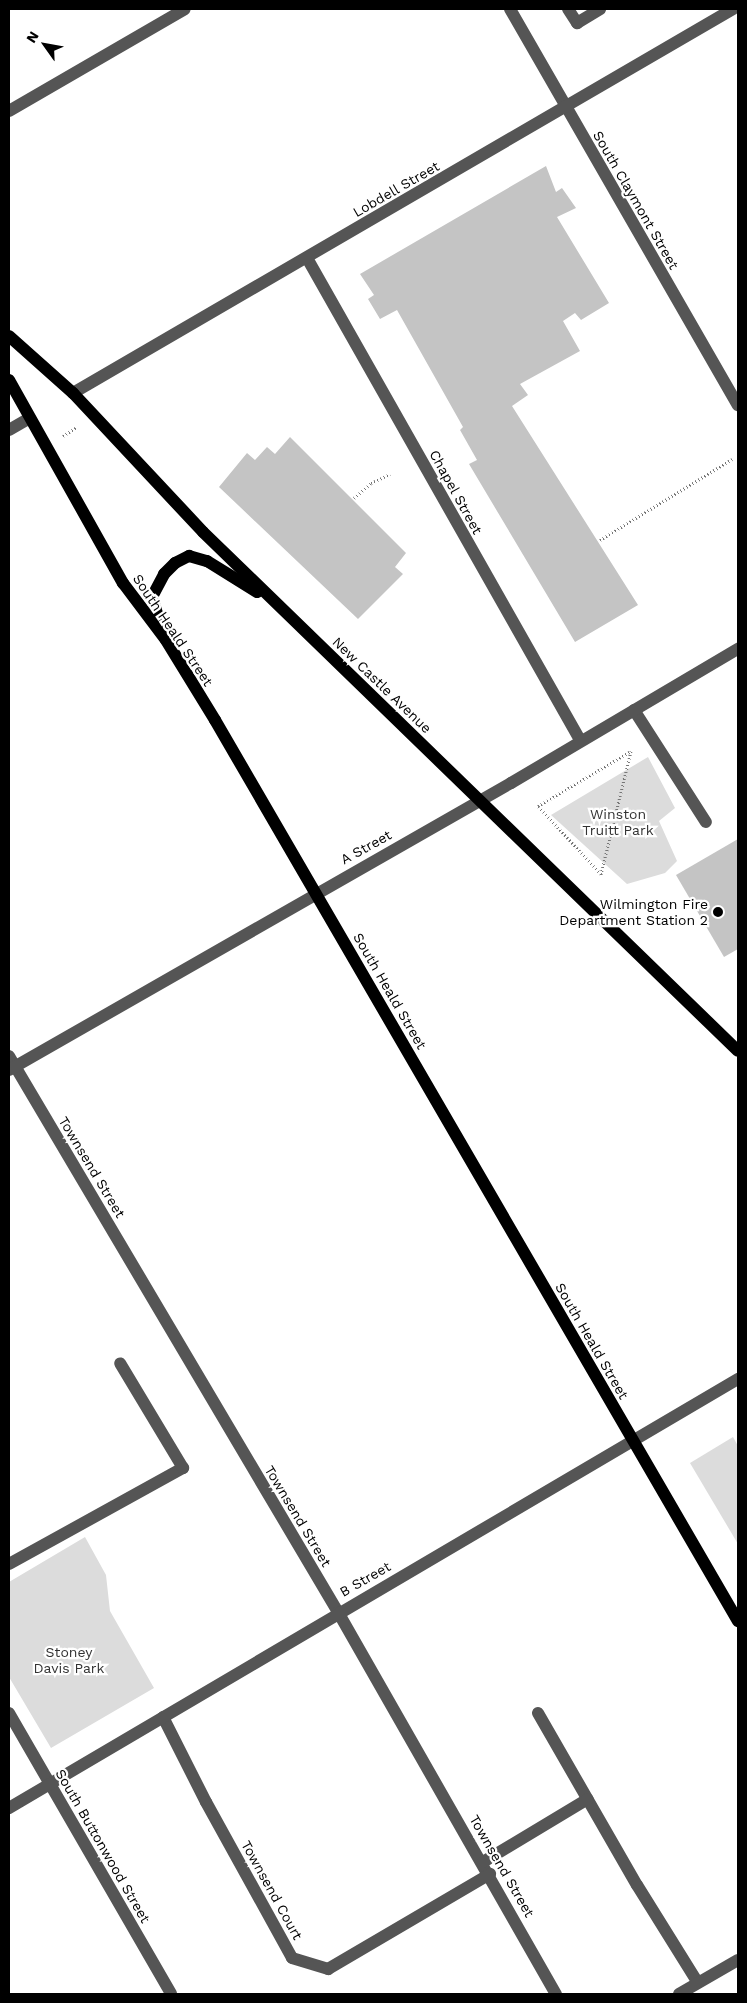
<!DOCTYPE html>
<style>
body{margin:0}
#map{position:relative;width:747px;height:2003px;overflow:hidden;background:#fff;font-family:"Work Sans",sans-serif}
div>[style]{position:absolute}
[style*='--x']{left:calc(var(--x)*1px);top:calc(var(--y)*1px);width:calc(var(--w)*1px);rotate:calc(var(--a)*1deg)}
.green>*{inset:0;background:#dcdcdc}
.building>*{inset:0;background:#c4c4c4}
.path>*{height:3px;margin-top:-1.5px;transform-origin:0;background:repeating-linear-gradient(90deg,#777 0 1px,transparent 0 3.5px)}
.minor>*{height:12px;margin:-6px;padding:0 6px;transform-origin:6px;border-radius:6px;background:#555}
.major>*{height:12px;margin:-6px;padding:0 6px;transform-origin:6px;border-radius:6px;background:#000}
.dots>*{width:14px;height:14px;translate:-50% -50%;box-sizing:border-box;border:2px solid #fff;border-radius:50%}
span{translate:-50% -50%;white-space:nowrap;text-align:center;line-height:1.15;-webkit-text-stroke:4.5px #fff;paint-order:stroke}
.street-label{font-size:14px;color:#000}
.park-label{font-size:14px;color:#333}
.poi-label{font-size:14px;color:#000}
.right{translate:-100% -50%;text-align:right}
.frame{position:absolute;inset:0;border:10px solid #000;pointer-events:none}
.north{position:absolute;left:20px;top:20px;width:50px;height:50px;-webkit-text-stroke:4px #fff;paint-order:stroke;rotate:302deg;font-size:14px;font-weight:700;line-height:20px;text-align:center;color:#000}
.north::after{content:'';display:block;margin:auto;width:18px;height:22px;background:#000;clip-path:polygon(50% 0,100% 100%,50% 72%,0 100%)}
</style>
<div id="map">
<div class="green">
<i style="clip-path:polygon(648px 757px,675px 808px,659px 821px,677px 861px,665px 873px,627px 884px,551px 815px)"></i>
<i style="clip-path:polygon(733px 1437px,738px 1446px,738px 1544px,690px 1463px)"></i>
<i style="clip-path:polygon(85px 1537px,106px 1575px,110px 1611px,154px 1688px,51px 1748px,9px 1677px,9px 1582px)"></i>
</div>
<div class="building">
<i style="clip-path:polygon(546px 166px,556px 192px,562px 188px,576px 208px,557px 217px,609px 303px,581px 320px,575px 313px,563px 321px,580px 351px,520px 384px,528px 395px,512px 406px,638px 605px,575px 642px,469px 464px,477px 460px,460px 430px,463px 427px,397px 310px,380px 319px,368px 299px,374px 295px,360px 274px)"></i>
<i style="clip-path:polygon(290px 437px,406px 553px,395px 567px,403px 574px,358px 619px,219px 487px,247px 453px,255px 460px,267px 447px,275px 454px)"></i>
<i style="clip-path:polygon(738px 839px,738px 949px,724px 957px,676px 875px)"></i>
</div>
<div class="path">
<i style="--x:63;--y:436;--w:17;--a:-33"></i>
<i style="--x:354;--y:498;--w:23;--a:-41"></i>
<i style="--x:371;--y:483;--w:21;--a:-25"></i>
<i style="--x:600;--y:540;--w:155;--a:-31.5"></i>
<i style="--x:631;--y:751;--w:127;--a:103.7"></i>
<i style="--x:601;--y:874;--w:93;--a:-132.8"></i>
<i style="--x:538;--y:806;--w:108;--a:-30.6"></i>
</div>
<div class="minor">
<i style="--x:510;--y:9;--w:457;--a:60.1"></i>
<i style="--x:568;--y:9;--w:17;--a:57"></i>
<i style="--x:577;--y:23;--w:27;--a:-31"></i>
<i style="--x:9;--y:111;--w:203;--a:-30.1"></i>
<i style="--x:307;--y:258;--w:554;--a:60.47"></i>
<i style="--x:73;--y:393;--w:764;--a:-30.19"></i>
<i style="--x:9;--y:430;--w:22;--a:-30"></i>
<i style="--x:634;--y:710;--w:133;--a:57.3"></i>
<i style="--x:9;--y:1056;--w:646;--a:59.39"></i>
<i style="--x:338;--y:1612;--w:440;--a:60.3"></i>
<i style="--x:9;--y:1070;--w:578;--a:-29.76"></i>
<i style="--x:511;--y:783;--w:264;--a:-30.6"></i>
<i style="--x:9;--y:1564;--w:199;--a:-28.9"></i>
<i style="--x:183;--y:1468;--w:122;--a:-121"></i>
<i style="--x:9;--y:1713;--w:324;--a:60"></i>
<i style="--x:538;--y:1713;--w:198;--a:60.1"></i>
<i style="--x:637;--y:1885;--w:115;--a:58.1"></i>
<i style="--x:163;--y:1717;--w:95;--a:63.2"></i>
<i style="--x:206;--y:1802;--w:178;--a:61.1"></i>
<i style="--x:292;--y:1958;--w:38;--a:17"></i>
<i style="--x:328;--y:1969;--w:188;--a:-30.4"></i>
<i style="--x:9;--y:1808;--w:846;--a:-30.48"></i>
<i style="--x:483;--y:1862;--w:122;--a:-31"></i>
<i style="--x:679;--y:1994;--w:68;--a:-30"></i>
</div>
<div class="major">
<i style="--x:9;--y:336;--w:86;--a:41.7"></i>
<i style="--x:73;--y:393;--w:190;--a:46.9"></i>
<i style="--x:203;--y:532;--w:745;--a:44.13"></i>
<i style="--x:9;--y:380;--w:233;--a:60.7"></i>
<i style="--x:123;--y:583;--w:71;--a:53"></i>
<i style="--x:166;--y:640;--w:94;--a:58.5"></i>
<i style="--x:215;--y:720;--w:1042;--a:59.87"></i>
<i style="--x:163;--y:633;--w:38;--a:-107"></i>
<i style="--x:152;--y:597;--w:26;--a:-62"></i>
<i style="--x:164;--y:574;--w:16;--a:-45"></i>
<i style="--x:175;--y:563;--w:16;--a:-27"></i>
<i style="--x:189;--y:556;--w:19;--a:16"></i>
<i style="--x:207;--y:561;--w:59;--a:31.8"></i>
</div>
<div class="dots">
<i style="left:718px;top:912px;background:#000"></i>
</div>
<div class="street-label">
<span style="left:396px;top:189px;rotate:-30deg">Lobdell Street</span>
<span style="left:636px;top:200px;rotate:60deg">South Claymont Street</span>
<span style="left:456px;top:492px;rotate:61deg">Chapel Street</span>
<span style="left:173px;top:630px;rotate:56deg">South Heald Street</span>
<span style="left:382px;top:685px;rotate:44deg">New Castle Avenue</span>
<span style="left:366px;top:847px;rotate:-29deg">A Street</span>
<span style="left:390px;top:991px;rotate:60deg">South Heald Street</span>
<span style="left:92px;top:1167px;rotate:59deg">Townsend Street</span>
<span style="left:592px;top:1341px;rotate:60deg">South Heald Street</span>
<span style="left:298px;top:1516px;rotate:59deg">Townsend Street</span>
<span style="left:365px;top:1579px;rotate:-30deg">B Street</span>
<span style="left:103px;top:1846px;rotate:60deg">South Buttonwood Street</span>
<span style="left:502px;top:1866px;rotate:60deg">Townsend Street</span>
<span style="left:272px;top:1890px;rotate:61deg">Townsend Court</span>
</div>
<div class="park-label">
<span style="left:618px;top:822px">Winston<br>Truitt Park</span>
<span style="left:69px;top:1660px">Stoney<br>Davis Park</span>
</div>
<div class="poi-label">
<span class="right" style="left:708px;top:912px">Wilmington Fire<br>Department Station 2</span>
</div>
<div class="frame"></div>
<div class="north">N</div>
</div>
